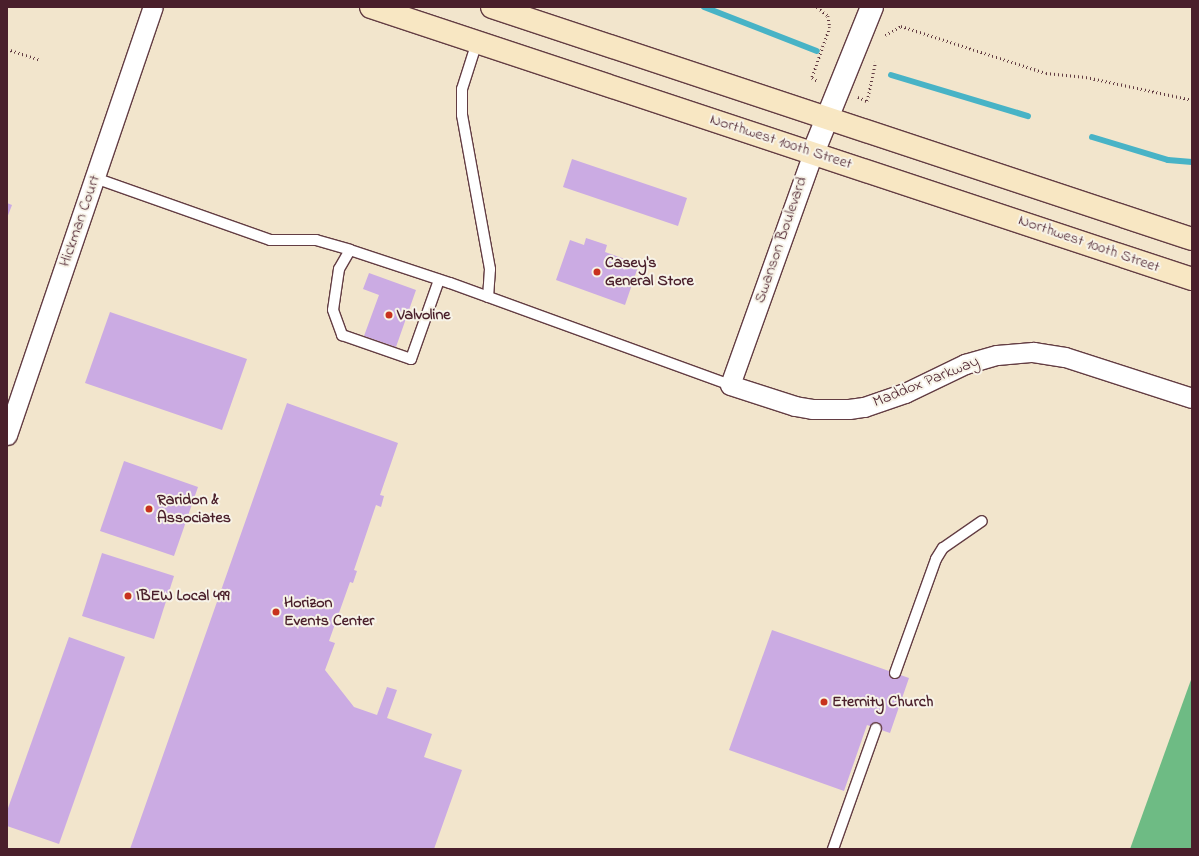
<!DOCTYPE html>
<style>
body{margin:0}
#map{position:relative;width:1199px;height:856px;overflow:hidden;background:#f2e5cc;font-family:"Indie Flower",sans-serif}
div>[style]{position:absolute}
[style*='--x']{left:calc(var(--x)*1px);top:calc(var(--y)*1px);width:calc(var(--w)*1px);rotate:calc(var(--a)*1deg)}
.forest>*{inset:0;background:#6ebb84}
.stream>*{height:6px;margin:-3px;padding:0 3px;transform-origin:3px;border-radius:3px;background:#48b3c6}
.building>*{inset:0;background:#cbabe3}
.path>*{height:2.5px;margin-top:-1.25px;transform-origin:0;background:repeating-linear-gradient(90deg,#633d43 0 1px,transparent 0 4px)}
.roads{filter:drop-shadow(1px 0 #633d43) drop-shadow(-1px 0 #633d43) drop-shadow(0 1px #633d43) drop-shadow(0 -1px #633d43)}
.service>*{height:10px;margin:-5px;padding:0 5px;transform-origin:5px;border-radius:5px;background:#fff}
.minor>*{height:19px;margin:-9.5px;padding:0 9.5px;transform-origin:9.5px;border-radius:9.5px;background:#fff}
.tertiary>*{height:22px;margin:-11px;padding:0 11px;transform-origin:11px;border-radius:11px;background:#fff}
.secondary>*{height:22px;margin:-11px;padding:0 11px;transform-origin:11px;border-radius:11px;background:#f8e7c3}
.dots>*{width:11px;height:11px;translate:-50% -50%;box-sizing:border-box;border:2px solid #f7f3e8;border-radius:50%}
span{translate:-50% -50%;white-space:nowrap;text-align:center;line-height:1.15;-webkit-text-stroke:4px #f7f3e8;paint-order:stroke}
.street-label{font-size:16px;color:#4a1f2b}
.poi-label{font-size:16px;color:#4a1f2b;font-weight:700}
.left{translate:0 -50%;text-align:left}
.frame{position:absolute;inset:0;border:8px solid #4a1f2b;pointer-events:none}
</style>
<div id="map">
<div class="forest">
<i style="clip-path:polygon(1192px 677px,1192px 849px,1130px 849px)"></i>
</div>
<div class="stream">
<i style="--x:704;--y:7;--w:121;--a:21.3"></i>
<i style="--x:891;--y:75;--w:143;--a:16.7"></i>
<i style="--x:1092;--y:137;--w:79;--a:16.8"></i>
<i style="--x:1168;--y:160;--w:24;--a:5"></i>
</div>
<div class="building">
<i style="clip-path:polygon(572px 159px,687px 198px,678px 226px,563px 187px)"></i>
<i style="clip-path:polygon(7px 203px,12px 205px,7px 218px)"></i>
<i style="clip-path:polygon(586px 238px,607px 245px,605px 252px,639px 264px,625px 305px,556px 280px,570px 240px,584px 245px)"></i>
<i style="clip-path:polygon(369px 273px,416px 290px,396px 347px,364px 336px,379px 295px,363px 289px)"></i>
<i style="clip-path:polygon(110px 312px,247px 359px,222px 430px,85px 383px)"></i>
<i style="clip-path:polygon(287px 403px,398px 443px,380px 495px,384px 496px,381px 507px,376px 505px,354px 570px,357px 571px,353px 583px,350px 582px,329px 641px,335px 643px,325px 670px,354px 707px,377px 715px,387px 687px,397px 690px,387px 718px,432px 734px,424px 757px,462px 770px,434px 849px,130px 849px)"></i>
<i style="clip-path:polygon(124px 461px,198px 487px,174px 556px,100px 531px)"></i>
<i style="clip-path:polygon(102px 553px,174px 576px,154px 639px,82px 616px)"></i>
<i style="clip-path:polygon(772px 630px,909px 678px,890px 733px,867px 725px,844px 791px,729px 750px)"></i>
<i style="clip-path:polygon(69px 637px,125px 657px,59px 844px,7px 826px,7px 811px)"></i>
</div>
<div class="path">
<i style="--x:817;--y:7;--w:14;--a:39"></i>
<i style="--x:828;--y:16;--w:11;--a:80"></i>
<i style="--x:830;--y:27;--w:54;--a:109.4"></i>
<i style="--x:812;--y:78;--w:7;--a:27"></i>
<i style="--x:885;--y:35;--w:18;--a:-29"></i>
<i style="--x:901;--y:26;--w:152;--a:18"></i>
<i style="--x:1046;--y:73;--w:40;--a:5.7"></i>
<i style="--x:1086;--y:77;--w:108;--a:12.2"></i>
<i style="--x:7;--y:49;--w:35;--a:18"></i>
<i style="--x:858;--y:97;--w:10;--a:24"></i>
<i style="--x:867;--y:101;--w:40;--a:-78"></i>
</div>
<div class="roads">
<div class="service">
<i style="--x:477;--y:42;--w:49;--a:107.7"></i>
<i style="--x:462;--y:89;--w:26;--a:90"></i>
<i style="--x:462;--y:115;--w:157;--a:79.7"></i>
<i style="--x:490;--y:269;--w:28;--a:94"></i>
<i style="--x:95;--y:178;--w:186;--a:19.5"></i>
<i style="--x:270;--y:240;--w:46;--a:0"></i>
<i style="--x:316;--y:240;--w:35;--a:16"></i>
<i style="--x:350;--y:250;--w:105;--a:18.3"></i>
<i style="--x:450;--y:283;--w:298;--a:20"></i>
<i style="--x:350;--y:250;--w:22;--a:120"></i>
<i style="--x:339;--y:269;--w:41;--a:98.3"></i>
<i style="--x:333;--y:310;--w:27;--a:70"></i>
<i style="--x:342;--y:335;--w:73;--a:19.2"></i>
<i style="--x:411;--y:359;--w:84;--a:-70.5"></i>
<i style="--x:895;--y:673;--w:121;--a:-70.2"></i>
<i style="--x:936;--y:559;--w:13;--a:-58"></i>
<i style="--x:943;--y:548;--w:47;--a:-34.7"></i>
<i style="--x:833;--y:849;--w:128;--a:-70.4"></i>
</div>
<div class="minor">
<i style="--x:813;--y:153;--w:246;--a:109.7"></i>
<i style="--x:730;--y:385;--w:68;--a:17.9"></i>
<i style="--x:795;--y:406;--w:17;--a:10"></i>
<i style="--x:812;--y:409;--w:37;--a:0"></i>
<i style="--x:849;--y:409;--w:15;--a:-8"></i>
<i style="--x:864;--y:407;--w:43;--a:-18.9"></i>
<i style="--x:905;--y:393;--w:67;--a:-25.8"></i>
<i style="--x:965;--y:364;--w:33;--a:-16"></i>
<i style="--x:997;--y:355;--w:36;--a:-5"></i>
<i style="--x:1033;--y:352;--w:32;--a:9"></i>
<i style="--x:1065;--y:357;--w:133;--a:17.9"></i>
<i style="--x:7;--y:435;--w:452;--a:-71.2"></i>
</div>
<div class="tertiary">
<i style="--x:813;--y:153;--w:157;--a:-68"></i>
</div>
<div class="secondary">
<i style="--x:371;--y:7;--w:865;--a:18.33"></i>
<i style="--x:492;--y:7;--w:737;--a:18.34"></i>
</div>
</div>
<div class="dots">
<i style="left:597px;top:272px;background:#c8321e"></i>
<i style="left:389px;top:315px;background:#c8321e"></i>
<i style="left:149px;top:509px;background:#c8321e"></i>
<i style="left:128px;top:596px;background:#c8321e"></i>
<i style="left:276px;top:612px;background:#c8321e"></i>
<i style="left:824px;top:702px;background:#c8321e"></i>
</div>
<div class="street-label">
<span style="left:781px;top:142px;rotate:18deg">Northwest 100th Street</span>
<span style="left:80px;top:221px;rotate:-71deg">Hickman Court</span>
<span style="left:781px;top:240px;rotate:-71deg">Swanson Boulevard</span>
<span style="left:1089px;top:244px;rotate:19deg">Northwest 100th Street</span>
<span style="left:926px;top:382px;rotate:-22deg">Maddox Parkway</span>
</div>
<div class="poi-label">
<span class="left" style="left:605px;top:272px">Casey's<br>General Store</span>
<span class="left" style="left:397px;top:315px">Valvoline</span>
<span class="left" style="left:157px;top:509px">Raridon &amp;<br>Associates</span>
<span class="left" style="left:136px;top:596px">IBEW Local 499</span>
<span class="left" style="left:284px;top:612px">Horizon<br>Events Center</span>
<span class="left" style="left:832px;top:702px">Eternity Church</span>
</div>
<div class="frame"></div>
</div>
